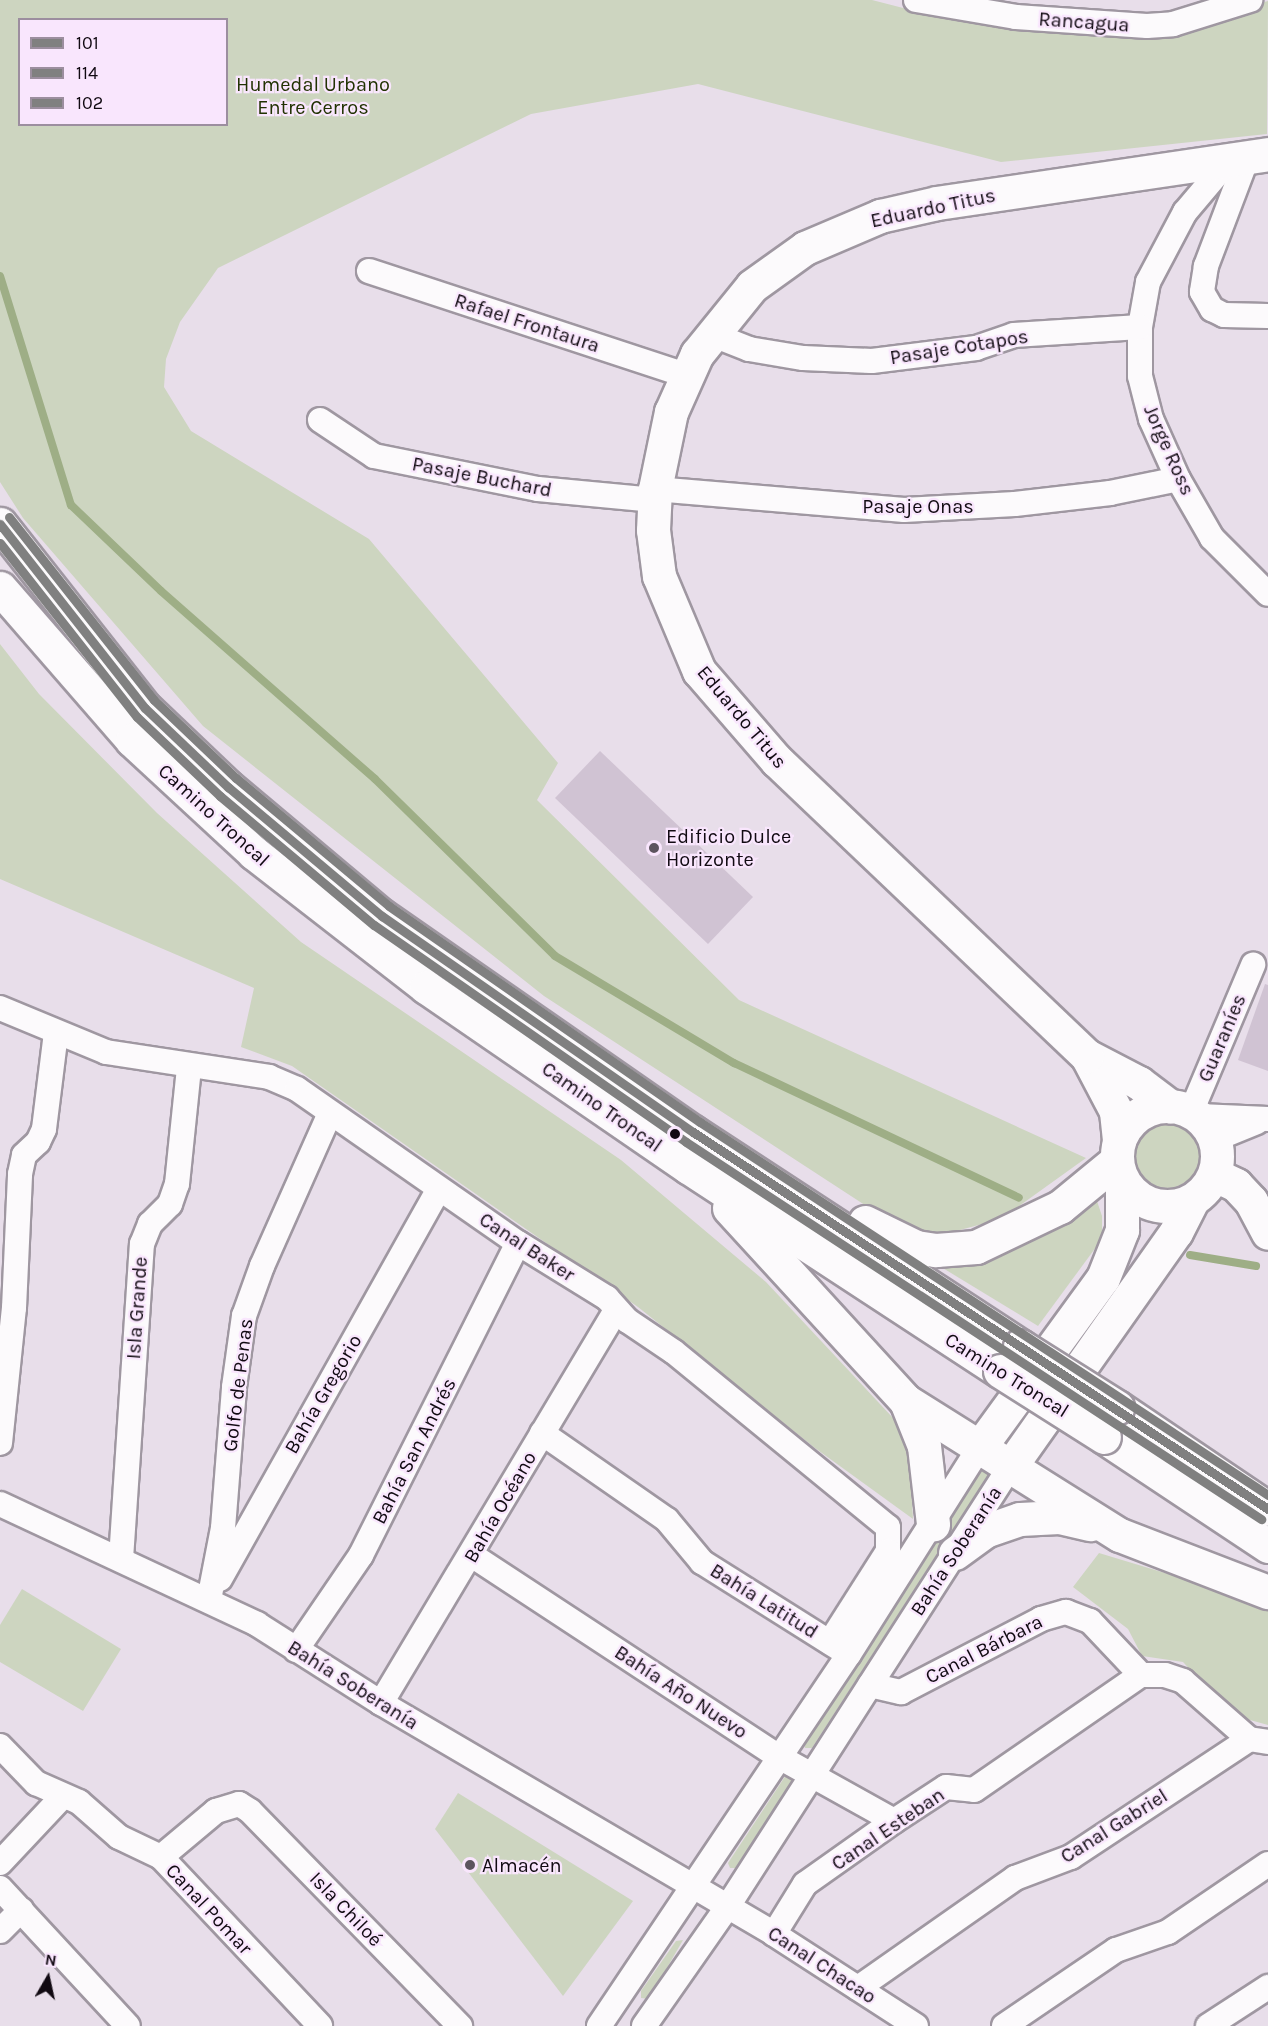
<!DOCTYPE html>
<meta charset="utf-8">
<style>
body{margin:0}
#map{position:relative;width:1268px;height:2026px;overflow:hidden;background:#e8deea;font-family:Karla,sans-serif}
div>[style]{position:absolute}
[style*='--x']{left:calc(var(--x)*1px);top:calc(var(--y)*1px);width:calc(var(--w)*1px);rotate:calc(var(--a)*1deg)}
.green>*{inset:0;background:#cdd5c0}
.round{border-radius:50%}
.stream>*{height:8px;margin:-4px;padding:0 4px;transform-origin:4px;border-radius:4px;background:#9eae86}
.building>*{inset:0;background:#d0c3d3}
.roads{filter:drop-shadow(2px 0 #9f97a1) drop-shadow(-2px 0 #9f97a1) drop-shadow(0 2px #9f97a1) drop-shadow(0 -2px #9f97a1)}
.street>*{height:24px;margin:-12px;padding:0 12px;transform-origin:12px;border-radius:12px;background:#fcfafc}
.secondary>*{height:33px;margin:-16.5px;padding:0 16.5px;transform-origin:16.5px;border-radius:16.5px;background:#fcfafc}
.secondary>.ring{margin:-16.5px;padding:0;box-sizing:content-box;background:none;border:33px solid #fcfafc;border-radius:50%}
.primary>*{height:33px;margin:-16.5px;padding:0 16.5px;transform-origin:16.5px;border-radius:16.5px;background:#fcfafc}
.bridges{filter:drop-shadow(2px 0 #9f97a1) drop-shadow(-2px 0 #9f97a1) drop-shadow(0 2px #9f97a1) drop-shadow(0 -2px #9f97a1)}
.primary-bridge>*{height:33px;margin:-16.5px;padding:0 16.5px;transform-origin:16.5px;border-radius:16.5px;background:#fcfafc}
.bus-1>*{height:9px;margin:-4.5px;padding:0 4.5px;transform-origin:4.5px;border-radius:4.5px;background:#808080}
.bus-2>*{height:9px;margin:-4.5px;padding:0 4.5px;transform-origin:4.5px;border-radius:4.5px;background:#808080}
.bus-3>*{height:9px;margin:-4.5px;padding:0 4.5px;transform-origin:4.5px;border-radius:4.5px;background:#808080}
.dots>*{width:16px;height:16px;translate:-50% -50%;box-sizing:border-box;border:3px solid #f9e6fd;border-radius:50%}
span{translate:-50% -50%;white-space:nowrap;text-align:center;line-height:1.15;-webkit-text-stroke:4.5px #f9e6fd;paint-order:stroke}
.street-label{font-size:20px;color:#110a12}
.park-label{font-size:20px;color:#213202}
.poi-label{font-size:20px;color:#110a12}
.left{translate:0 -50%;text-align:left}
.legend{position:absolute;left:18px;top:18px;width:210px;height:108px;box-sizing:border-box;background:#f9e6fd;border:2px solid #9c8e9f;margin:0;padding:8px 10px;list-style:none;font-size:18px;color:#110a12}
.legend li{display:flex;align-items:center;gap:12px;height:30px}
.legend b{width:30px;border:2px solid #9c8e9f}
.north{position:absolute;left:18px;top:1948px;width:60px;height:60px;-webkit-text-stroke:4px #f9e6fd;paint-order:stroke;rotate:9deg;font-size:16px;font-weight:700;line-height:24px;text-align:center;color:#110a12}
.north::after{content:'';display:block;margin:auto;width:21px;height:27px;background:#110a12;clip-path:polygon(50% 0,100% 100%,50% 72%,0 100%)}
</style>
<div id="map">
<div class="green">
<i style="clip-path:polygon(evenodd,0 0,872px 0,907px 9px,1161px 30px,1268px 1px,1267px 134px,1001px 162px,698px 84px,531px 114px,218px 268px,180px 322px,166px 359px,164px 387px,191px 431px,369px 539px,558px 763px,537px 800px,739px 1000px,1086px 1158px,1001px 1219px,945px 1234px,897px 1226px,544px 996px,203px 726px,23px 518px,0 482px,0 0,20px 20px,226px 20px,226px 124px,20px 124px,20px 20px)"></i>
<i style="clip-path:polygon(0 644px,39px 694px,157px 813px,301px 942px,621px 1160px,766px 1282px,908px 1434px,913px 1519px,815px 1448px,638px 1307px,292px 1066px,241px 1047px,254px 988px,0 879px)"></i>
<i class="round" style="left:1134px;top:1122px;width:66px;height:66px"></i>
<i style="clip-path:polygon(1094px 1192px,1102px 1216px,1102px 1239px,1038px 1326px,928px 1259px)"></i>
<i style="clip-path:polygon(988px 1469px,989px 1474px,812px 1748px,805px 1748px,803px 1742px,982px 1470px)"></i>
<i style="clip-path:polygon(1099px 1553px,1231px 1593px,1268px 1609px,1268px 1725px,1232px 1715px,1183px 1662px,1142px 1656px,1128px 1629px,1073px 1587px)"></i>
<i style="clip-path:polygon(22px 1589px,121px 1649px,83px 1711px,0 1662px,0 1625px)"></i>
<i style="clip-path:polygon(786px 1775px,792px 1775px,794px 1780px,736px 1868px,730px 1868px,728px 1863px)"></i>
<i style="clip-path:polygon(458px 1793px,633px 1901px,563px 1996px,435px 1829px)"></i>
<i style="clip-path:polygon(683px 1940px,649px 1999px,641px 1998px,641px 1991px,676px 1941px)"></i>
</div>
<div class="stream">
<i style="--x:0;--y:276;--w:240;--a:72.8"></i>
<i style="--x:71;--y:505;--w:124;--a:43.7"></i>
<i style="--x:161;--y:591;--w:285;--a:41.3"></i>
<i style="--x:375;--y:779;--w:252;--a:44.5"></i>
<i style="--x:555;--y:956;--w:209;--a:30.9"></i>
<i style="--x:734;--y:1063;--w:315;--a:25.3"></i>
<i style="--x:1190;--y:1255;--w:67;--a:9.5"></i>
</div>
<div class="building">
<i style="clip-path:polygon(600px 751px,753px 897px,708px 944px,555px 798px)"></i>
<i style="clip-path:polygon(1265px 984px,1268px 985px,1268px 1071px,1238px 1060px)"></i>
</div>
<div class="roads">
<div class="street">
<i style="--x:916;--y:0;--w:101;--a:9.6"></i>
<i style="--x:1016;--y:17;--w:131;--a:3.9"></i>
<i style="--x:1147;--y:26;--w:26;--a:-4"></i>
<i style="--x:1173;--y:24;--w:81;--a:-17.3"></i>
<i style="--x:1247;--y:158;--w:116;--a:110.8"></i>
<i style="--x:1206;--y:266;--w:26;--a:99"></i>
<i style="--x:1202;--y:292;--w:20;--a:60"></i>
<i style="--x:1212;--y:309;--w:13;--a:27"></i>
<i style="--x:1224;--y:315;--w:44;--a:1.3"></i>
<i style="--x:1229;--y:160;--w:68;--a:130.2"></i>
<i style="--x:1185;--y:212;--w:79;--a:117.9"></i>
<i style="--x:1148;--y:282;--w:46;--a:100.1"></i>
<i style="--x:1140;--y:327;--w:49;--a:90"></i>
<i style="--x:1140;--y:376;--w:44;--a:75.7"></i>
<i style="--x:1151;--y:419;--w:66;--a:65.8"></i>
<i style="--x:1178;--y:479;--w:68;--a:60"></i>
<i style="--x:1212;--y:538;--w:79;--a:45"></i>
<i style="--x:369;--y:271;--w:333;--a:18.2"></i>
<i style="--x:711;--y:334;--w:41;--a:21.5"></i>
<i style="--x:749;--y:349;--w:55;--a:9.5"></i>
<i style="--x:803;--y:358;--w:69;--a:2.5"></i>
<i style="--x:872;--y:361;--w:105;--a:-7.1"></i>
<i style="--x:976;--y:348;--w:40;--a:-18.9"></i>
<i style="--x:1014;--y:335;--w:126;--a:-3.6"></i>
<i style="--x:320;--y:420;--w:65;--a:33.7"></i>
<i style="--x:374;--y:456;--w:167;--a:11.4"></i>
<i style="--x:538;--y:489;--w:117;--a:5.4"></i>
<i style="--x:655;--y:489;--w:250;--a:4.8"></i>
<i style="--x:904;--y:510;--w:111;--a:-3.1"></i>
<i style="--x:1015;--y:504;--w:96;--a:-6.6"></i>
<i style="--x:1110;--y:493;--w:69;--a:-11.6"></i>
<i style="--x:0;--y:1008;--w:115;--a:22.5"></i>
<i style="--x:106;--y:1052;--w:165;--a:8.7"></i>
<i style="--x:269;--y:1077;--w:30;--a:23"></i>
<i style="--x:297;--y:1089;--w:269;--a:34.9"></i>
<i style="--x:518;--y:1243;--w:105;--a:31.7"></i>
<i style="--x:607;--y:1298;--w:31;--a:48"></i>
<i style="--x:628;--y:1321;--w:55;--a:34"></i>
<i style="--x:674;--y:1352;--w:276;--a:39.3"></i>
<i style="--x:888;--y:1527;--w:24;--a:90"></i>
<i style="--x:888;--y:1551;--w:108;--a:122.5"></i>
<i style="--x:1191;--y:1112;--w:160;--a:-67.1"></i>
<i style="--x:1199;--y:1116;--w:69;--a:2.5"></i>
<i style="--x:1215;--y:1139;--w:45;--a:-22"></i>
<i style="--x:542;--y:1433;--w:152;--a:34.8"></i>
<i style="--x:667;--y:1520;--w:55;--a:50.2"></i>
<i style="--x:702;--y:1562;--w:165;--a:32.2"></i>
<i style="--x:0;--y:1443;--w:136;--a:-84.1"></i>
<i style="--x:14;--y:1308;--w:134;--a:-87.4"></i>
<i style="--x:20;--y:1174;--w:19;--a:-78"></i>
<i style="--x:24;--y:1155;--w:19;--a:-43"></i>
<i style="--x:38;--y:1142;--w:14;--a:-65"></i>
<i style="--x:44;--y:1129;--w:97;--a:-82.9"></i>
<i style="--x:0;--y:1504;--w:284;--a:25"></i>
<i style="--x:257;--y:1624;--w:147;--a:32.5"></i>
<i style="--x:381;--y:1703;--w:456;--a:30.4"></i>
<i style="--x:774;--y:1934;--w:169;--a:32.9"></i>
<i style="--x:473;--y:1556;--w:368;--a:33.3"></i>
<i style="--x:781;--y:1758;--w:129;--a:29.1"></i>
<i style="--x:121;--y:1559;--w:316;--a:-86.2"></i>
<i style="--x:142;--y:1244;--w:22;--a:-68"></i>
<i style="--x:150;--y:1224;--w:28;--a:-45"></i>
<i style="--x:170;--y:1204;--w:21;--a:-71"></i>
<i style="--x:177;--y:1184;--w:117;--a:-84.1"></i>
<i style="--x:220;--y:1579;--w:447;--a:-60.7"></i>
<i style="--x:209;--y:1600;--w:73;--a:-79"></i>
<i style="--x:223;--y:1528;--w:141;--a:-85.5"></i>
<i style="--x:234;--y:1387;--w:72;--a:-82"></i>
<i style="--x:244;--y:1316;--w:53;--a:-70.2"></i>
<i style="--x:262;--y:1266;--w:167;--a:-66"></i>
<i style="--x:296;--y:1650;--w:115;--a:-55.6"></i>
<i style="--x:361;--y:1555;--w:349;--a:-63.3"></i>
<i style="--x:870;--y:1685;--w:32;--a:13"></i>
<i style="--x:901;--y:1692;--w:158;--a:-27.5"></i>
<i style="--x:1041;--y:1619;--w:26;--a:-16"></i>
<i style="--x:1066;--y:1612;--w:26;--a:21"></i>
<i style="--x:1090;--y:1621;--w:74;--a:46.6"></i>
<i style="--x:1141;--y:1675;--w:24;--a:0"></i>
<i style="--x:1165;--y:1675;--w:19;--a:18"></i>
<i style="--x:1183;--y:1681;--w:88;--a:41.3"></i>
<i style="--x:1249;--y:1739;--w:19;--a:9"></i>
<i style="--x:381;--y:1703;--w:458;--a:-59.1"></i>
<i style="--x:0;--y:1746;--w:52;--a:45.8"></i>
<i style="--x:36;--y:1783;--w:47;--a:23.8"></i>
<i style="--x:79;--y:1802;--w:53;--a:41.2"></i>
<i style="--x:119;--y:1837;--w:47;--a:25.5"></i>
<i style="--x:161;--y:1857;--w:232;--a:46.7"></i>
<i style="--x:161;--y:1857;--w:72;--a:-39.9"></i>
<i style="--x:216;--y:1811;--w:24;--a:-17"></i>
<i style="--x:239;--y:1804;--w:13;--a:32"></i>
<i style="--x:250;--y:1811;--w:301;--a:45.7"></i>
<i style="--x:0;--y:1863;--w:92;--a:-46.8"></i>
<i style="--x:0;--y:1888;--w:188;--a:47.2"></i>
<i style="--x:0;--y:1931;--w:30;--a:-45"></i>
<i style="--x:774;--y:1934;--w:59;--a:-58.2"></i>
<i style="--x:805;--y:1884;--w:109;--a:-35.3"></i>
<i style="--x:894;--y:1821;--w:62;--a:-33.2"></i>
<i style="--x:946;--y:1787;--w:28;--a:6"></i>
<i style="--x:974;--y:1790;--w:203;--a:-34.6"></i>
<i style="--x:858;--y:1988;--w:192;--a:-35"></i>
<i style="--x:1015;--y:1878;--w:60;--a:-20.6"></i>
<i style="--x:1071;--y:1857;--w:214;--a:-33.5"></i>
<i style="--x:599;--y:2026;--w:448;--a:-56.1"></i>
<i style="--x:849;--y:1654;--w:244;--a:-57.7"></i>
<i style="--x:644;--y:2026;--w:146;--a:-55"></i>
<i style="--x:728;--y:1906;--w:522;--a:-57.28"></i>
<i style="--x:1004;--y:2026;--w:135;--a:-34.2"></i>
<i style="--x:1116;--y:1950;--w:55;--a:-19.1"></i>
<i style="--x:1168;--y:1932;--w:121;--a:-34.2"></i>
<i style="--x:1208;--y:2026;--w:72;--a:-33"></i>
</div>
<div class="secondary">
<i style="--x:1087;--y:1056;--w:59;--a:27.4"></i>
<i style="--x:1139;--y:1083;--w:39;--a:37"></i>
<i class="ring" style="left:1117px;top:1106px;width:67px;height:67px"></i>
<i style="--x:1119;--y:1140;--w:29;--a:-96"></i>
<i style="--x:1116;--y:1111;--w:62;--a:-117.8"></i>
<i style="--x:1087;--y:1056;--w:428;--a:-136.4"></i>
<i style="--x:777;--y:761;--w:119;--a:-130.9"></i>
<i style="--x:699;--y:671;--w:103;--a:-112.8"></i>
<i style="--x:659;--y:576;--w:46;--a:-97.4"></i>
<i style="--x:653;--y:530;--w:41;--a:-87.2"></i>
<i style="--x:655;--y:489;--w:79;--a:-78.3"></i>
<i style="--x:671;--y:412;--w:64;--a:-65.9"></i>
<i style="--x:697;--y:354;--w:87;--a:-51"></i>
<i style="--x:752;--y:286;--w:65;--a:-35.6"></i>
<i style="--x:805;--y:248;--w:82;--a:-23.1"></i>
<i style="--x:880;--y:216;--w:58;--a:-12.8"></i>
<i style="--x:937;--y:203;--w:335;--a:-8.4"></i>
<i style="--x:1215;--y:1175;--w:23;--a:25"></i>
<i style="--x:1236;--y:1185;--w:22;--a:47"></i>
<i style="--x:1251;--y:1201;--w:36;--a:62"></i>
<i style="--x:979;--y:1448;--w:210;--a:-53.9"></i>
<i style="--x:1103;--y:1278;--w:52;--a:-68.4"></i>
<i style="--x:1122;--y:1230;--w:48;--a:-90"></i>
<i style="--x:1010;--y:1467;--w:288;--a:-54.8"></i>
<i style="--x:1176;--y:1232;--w:35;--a:-63"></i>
</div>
<div class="primary">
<i style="--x:0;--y:524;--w:234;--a:51.8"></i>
<i style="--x:145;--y:708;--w:115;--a:43.6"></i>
<i style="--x:228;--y:787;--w:201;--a:40"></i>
<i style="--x:382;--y:916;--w:379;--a:34.8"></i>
<i style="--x:693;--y:1132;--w:391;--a:33.2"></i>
<i style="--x:0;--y:588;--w:201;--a:49"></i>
<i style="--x:132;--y:740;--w:166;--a:42.8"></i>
<i style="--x:254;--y:853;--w:218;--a:37.9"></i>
<i style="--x:426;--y:987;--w:318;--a:34.5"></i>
<i style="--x:688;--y:1167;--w:373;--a:33.2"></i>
<i style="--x:729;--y:1208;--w:262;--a:47.5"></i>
<i style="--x:906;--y:1401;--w:252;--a:32.1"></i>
<i style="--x:1120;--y:1535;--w:159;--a:21.1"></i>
<i style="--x:865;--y:1222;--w:57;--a:26.1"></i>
<i style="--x:916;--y:1247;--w:20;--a:9"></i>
<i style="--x:936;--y:1250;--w:40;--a:-4.3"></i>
<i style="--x:976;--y:1247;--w:93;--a:-25.5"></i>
<i style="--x:1060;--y:1207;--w:72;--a:-39.4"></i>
<i style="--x:906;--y:1401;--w:48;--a:68.2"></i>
<i style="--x:924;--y:1446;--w:79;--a:83.4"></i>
<i style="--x:1117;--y:1407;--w:182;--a:34"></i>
<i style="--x:1104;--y:1437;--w:197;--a:33.6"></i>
<i style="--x:955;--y:1553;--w:37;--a:-36"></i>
<i style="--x:985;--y:1531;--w:37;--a:-19"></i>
<i style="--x:1020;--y:1519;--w:39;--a:-3"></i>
<i style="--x:1059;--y:1517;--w:32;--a:13"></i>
</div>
</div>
<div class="bridges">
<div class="primary-bridge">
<i style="--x:1020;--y:1346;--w:115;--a:32.2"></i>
<i style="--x:1000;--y:1371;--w:123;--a:32.4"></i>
</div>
</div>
<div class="bus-1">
<i style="--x:0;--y:524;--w:234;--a:51.8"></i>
<i style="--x:145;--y:708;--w:115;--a:43.6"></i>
<i style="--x:228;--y:787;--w:201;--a:40"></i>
<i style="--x:382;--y:916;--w:379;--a:34.8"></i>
<i style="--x:693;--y:1132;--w:688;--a:33.25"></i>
</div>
<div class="bus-2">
<i style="--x:0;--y:543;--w:221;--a:51.8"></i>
<i style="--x:137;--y:717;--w:115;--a:43.6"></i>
<i style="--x:220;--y:796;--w:201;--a:40"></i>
<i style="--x:374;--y:925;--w:380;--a:34.8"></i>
<i style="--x:686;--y:1142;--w:688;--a:33.25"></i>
</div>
<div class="bus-3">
<i style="--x:9;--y:517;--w:233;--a:51.6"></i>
<i style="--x:154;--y:700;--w:113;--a:43.6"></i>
<i style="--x:236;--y:778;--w:199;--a:39.9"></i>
<i style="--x:389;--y:906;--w:379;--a:34.8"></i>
<i style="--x:700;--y:1122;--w:680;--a:33.29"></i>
</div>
<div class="dots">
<i style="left:654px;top:848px;background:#5c545e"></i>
<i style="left:675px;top:1134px;background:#110a12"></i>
<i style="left:470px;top:1865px;background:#5c545e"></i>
</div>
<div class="street-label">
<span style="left:1084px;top:22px;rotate:4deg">Rancagua</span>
<span style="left:933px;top:208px;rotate:-12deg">Eduardo Titus</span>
<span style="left:527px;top:323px;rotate:18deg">Rafael Frontaura</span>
<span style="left:959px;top:347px;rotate:-9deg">Pasaje Cotapos</span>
<span style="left:1169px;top:450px;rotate:66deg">Jorge Ross</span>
<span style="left:482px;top:477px;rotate:11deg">Pasaje Buchard</span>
<span style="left:918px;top:506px">Pasaje Onas</span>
<span style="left:742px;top:717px;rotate:50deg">Eduardo Titus</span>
<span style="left:214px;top:815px;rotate:42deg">Camino Troncal</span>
<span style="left:1222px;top:1038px;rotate:-67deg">Guaraníes</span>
<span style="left:602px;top:1107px;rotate:35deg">Camino Troncal</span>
<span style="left:527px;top:1247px;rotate:33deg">Canal Baker</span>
<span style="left:137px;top:1308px;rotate:-86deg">Isla Grande</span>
<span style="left:1007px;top:1375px;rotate:32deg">Camino Troncal</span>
<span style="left:238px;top:1385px;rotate:-83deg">Golfo de Penas</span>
<span style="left:323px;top:1394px;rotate:-60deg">Bahía Gregorio</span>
<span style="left:414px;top:1451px;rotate:-63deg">Bahía San Andrés</span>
<span style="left:500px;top:1507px;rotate:-60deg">Bahía Océano</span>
<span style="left:956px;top:1551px;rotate:-57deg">Bahía Soberanía</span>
<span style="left:764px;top:1601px;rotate:32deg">Bahía Latitud</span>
<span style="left:984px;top:1649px;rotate:-27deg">Canal Bárbara</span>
<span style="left:353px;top:1685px;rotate:32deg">Bahía Soberanía</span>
<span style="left:681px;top:1692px;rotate:33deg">Bahía Año Nuevo</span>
<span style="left:1114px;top:1826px;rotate:-32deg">Canal Gabriel</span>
<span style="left:888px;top:1829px;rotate:-34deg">Canal Esteban</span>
<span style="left:209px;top:1909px;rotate:47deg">Canal Pomar</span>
<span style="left:346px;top:1909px;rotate:46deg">Isla Chiloé</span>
<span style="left:822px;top:1965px;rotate:33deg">Canal Chacao</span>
</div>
<div class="park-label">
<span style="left:313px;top:96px">Humedal Urbano<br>Entre Cerros</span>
</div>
<div class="poi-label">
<span class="left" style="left:666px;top:848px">Edificio Dulce<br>Horizonte</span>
<span class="left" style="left:482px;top:1865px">Almacén</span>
</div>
<ul class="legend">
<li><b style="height:8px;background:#808080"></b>101</li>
<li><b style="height:8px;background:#808080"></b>114</li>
<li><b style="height:8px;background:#808080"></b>102</li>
</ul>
<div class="north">N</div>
</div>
